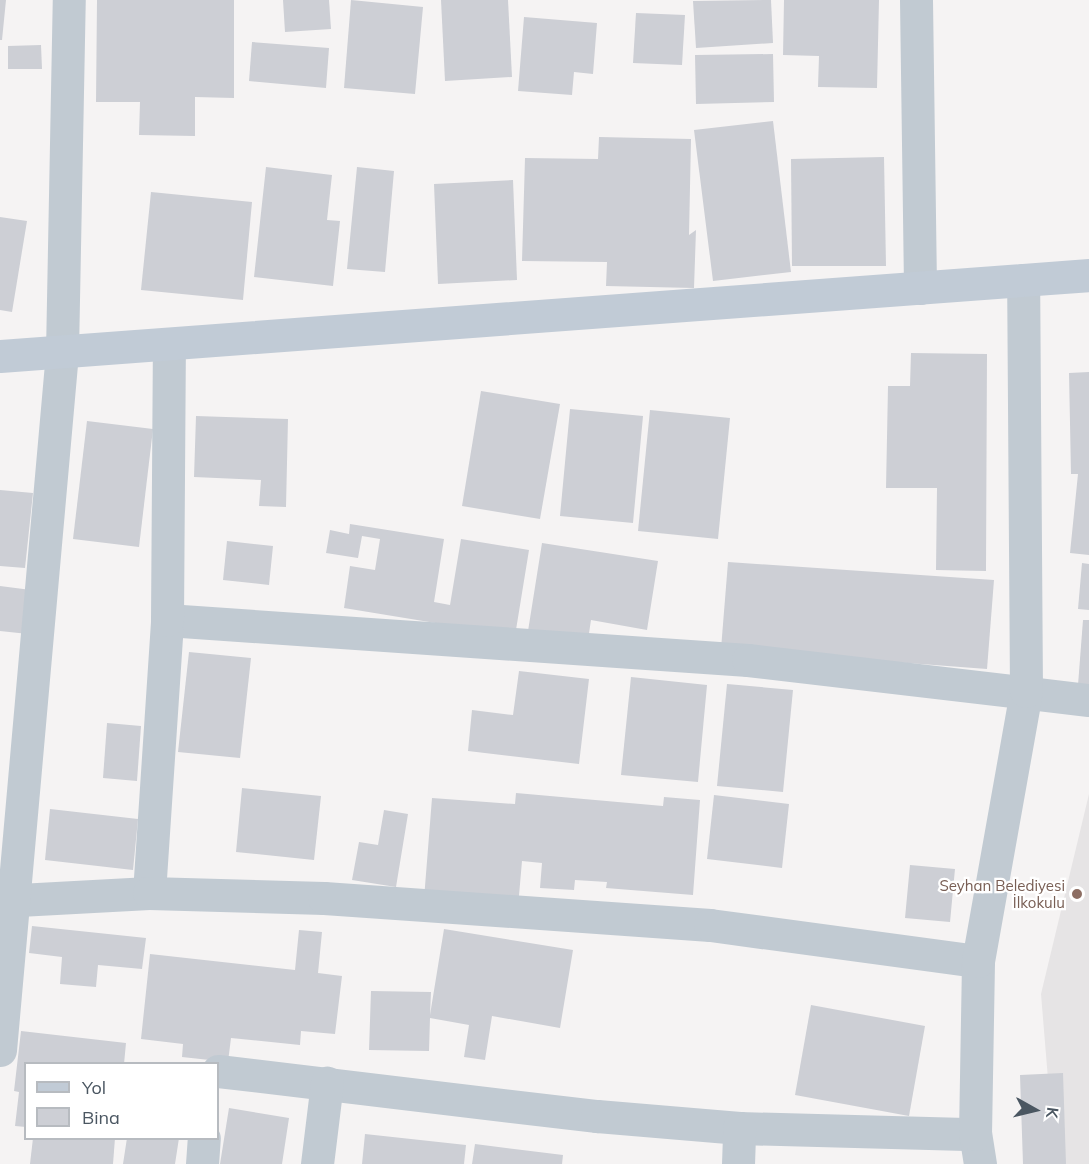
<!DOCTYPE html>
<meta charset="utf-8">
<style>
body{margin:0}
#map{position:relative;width:1089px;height:1164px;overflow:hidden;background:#f5f3f3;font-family:Mulish,sans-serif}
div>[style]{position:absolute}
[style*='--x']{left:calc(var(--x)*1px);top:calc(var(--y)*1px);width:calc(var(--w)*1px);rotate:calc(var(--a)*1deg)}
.education>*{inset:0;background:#e6e4e5}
.building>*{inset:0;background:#cdcfd5}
.street>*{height:33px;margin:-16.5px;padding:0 16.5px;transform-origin:16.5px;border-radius:16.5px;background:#c1cad2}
.secondary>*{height:33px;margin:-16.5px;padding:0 16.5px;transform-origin:16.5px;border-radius:16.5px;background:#c1cbd6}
.dots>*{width:16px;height:16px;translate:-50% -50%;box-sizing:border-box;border:3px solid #fff;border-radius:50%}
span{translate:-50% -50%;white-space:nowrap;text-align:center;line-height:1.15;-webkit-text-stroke:4.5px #fff;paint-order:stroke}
.education-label{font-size:15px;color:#785e54}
.right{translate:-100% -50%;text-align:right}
.legend{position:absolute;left:24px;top:1062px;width:195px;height:78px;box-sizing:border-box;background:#fff;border:2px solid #b7bbc0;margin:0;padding:8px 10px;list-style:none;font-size:18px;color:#4a5661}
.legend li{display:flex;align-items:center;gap:12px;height:30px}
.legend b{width:30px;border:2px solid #b7bbc0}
.north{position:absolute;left:1005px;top:1080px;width:60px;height:60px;-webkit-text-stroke:4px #fff;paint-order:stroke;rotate:98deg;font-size:16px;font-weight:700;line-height:24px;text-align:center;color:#4a5661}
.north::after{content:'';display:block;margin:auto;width:21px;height:27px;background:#4a5661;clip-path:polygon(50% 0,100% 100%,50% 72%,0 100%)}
</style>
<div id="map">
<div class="education">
<i style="clip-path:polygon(1089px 794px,1089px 1164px,1055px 1164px,1041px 994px)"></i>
</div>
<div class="building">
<i style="clip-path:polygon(0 0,6px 0,2px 40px,0 40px)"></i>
<i style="clip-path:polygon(97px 0,234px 0,234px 98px,195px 97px,195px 136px,139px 135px,140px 102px,96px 102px)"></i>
<i style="clip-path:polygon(283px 0,329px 0,331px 29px,285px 32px)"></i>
<i style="clip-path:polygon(351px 0,423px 7px,415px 94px,344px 88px)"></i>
<i style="clip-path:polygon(441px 0,508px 0,512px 77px,445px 81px)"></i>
<i style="clip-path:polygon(771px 0,773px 43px,696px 48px,693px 1px)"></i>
<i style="clip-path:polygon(784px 0,879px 0,877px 88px,818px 87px,819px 56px,783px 55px)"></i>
<i style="clip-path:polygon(636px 13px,685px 15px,682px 65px,633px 63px)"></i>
<i style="clip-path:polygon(524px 17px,597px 23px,593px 74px,574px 72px,572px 95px,518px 91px)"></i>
<i style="clip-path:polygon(252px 42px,329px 48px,326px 88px,249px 81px)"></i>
<i style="clip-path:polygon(41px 45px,42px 69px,8px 69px,8px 46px)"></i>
<i style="clip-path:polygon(773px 54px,774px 102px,696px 104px,695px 55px)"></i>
<i style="clip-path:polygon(773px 121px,791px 272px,713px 281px,694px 130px)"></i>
<i style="clip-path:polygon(599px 137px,691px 139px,689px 235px,696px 230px,694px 288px,606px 286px,607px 262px,522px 261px,525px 158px,598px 159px)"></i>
<i style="clip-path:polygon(884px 157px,886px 266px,792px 266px,791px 159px)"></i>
<i style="clip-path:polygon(266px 167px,332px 175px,327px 220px,340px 221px,333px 286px,254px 277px)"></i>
<i style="clip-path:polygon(357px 167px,394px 171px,385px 272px,347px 269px)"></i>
<i style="clip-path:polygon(513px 180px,517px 280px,438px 284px,434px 184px)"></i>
<i style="clip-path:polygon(151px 192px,252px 202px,243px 300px,141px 290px)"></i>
<i style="clip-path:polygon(0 217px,27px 221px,12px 312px,0 310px)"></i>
<i style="clip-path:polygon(911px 353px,987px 354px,986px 571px,936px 570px,937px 488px,886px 488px,888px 386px,910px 386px)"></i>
<i style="clip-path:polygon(1089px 372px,1089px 555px,1070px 553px,1078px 474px,1071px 474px,1069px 373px)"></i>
<i style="clip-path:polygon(481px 391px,560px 404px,540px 519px,462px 506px)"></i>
<i style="clip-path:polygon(570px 409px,643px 416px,633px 523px,560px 516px)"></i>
<i style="clip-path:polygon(650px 410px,730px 418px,718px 539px,638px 531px)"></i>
<i style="clip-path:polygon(196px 416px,288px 419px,286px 507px,259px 506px,261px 480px,194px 477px)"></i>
<i style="clip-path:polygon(87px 421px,153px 429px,139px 547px,73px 539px)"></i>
<i style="clip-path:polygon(0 490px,33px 493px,25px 568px,0 566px)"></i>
<i style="clip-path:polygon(350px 524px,444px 539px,434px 602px,450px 605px,461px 539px,529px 550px,515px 636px,344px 608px,350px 566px,375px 570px,380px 539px,362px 536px,358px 558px,326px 553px,330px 530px,349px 534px)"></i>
<i style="clip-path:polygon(227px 541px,273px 546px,269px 585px,223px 580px)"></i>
<i style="clip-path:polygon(542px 543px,658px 561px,647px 630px,591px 620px,588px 640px,528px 631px)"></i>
<i style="clip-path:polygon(728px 562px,994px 580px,987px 669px,721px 649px)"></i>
<i style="clip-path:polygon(1082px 563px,1089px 564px,1089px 610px,1078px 609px)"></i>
<i style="clip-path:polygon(0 586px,31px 590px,28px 634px,0 631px)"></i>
<i style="clip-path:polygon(1083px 620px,1089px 620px,1089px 686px,1078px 685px)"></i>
<i style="clip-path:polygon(189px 652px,251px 658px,240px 758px,178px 752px)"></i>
<i style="clip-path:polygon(519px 671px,589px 679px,579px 764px,468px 751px,472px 710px,513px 715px)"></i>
<i style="clip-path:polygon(631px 677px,707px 685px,698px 782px,621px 775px)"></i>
<i style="clip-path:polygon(727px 684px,793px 690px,783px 792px,717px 786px)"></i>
<i style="clip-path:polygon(107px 723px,141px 726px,137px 781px,103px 778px)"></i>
<i style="clip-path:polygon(242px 788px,321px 796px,314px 860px,236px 852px)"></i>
<i style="clip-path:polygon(516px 793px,663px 806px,664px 797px,700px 800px,693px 895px,606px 888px,607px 882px,575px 880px,574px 890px,540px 888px,542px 863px,522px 861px,518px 907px,424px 899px,432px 798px,515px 804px)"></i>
<i style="clip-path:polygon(714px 795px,789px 804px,782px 868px,707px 859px)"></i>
<i style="clip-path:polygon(50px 809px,138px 819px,133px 870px,45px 860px)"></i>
<i style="clip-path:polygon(384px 810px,408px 814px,396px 887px,352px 880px,359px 842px,378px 845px)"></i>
<i style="clip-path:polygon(910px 865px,955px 869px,950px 922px,905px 918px)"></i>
<i style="clip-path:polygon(32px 926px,146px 938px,142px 969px,98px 965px,96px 987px,60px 984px,62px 957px,29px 953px)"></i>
<i style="clip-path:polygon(444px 929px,573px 950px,560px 1028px,492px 1016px,485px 1060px,464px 1057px,469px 1025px,430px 1018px,429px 1051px,369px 1050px,371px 991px,431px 992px,430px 1015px)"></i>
<i style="clip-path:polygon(299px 930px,322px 932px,318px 973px,342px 976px,335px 1034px,301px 1031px,300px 1045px,231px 1038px,228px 1062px,182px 1057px,183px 1044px,141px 1039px,150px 954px,295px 970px)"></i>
<i style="clip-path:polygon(811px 1005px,925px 1026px,909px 1116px,795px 1095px)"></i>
<i style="clip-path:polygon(21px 1031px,126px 1043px,124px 1064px,26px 1064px,26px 1127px,15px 1126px,19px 1092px,14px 1091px)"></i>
<i style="clip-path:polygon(1063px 1073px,1066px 1164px,1023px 1164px,1020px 1075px)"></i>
<i style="clip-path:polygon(229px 1108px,289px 1118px,282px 1164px,220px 1164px)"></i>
<i style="clip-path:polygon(365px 1134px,466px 1145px,464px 1164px,362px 1164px)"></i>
<i style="clip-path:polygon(33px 1138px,115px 1138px,113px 1164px,30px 1164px)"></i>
<i style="clip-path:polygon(127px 1138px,179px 1138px,175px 1164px,123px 1164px)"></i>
<i style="clip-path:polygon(475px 1144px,563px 1155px,562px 1164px,472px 1164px)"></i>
</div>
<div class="street">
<i style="--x:916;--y:0;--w:288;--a:89.2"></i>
<i style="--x:167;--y:620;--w:582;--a:3.94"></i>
<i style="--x:748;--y:660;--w:343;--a:6.7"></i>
<i style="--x:149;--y:893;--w:274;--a:-86.2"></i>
<i style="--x:167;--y:620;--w:276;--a:-89.6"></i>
<i style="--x:0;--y:901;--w:149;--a:-3.1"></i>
<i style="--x:149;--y:893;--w:175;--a:1.6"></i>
<i style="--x:324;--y:898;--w:387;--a:4"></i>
<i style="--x:710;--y:925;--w:270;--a:7.7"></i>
<i style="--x:0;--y:1050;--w:701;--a:-84.92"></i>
<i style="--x:62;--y:352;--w:352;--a:-88.9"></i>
<i style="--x:218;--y:1071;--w:382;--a:6.8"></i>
<i style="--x:597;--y:1116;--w:143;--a:4.8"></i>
<i style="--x:739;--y:1128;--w:236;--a:1.5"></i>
<i style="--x:202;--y:1164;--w:26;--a:-86"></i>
<i style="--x:317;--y:1164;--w:82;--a:-83"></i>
<i style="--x:738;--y:1164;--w:36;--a:-88"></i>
<i style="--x:980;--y:1164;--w:30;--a:-99"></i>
<i style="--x:975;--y:1134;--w:173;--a:-89"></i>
<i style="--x:978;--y:961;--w:274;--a:-79.9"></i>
<i style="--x:1026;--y:691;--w:411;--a:-90.4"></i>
</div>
<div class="secondary">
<i style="--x:0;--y:356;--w:1092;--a:-4.25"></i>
</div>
<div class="dots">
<i style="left:1077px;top:894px;background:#8d6e63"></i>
</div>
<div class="education-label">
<span class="right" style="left:1065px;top:894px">Seyhan Belediyesi<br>İlkokulu</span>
</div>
<ul class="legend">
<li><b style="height:8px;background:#c1cbd6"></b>Yol</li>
<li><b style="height:16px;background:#cdcfd5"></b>Bina</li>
</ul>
<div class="north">K</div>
</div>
